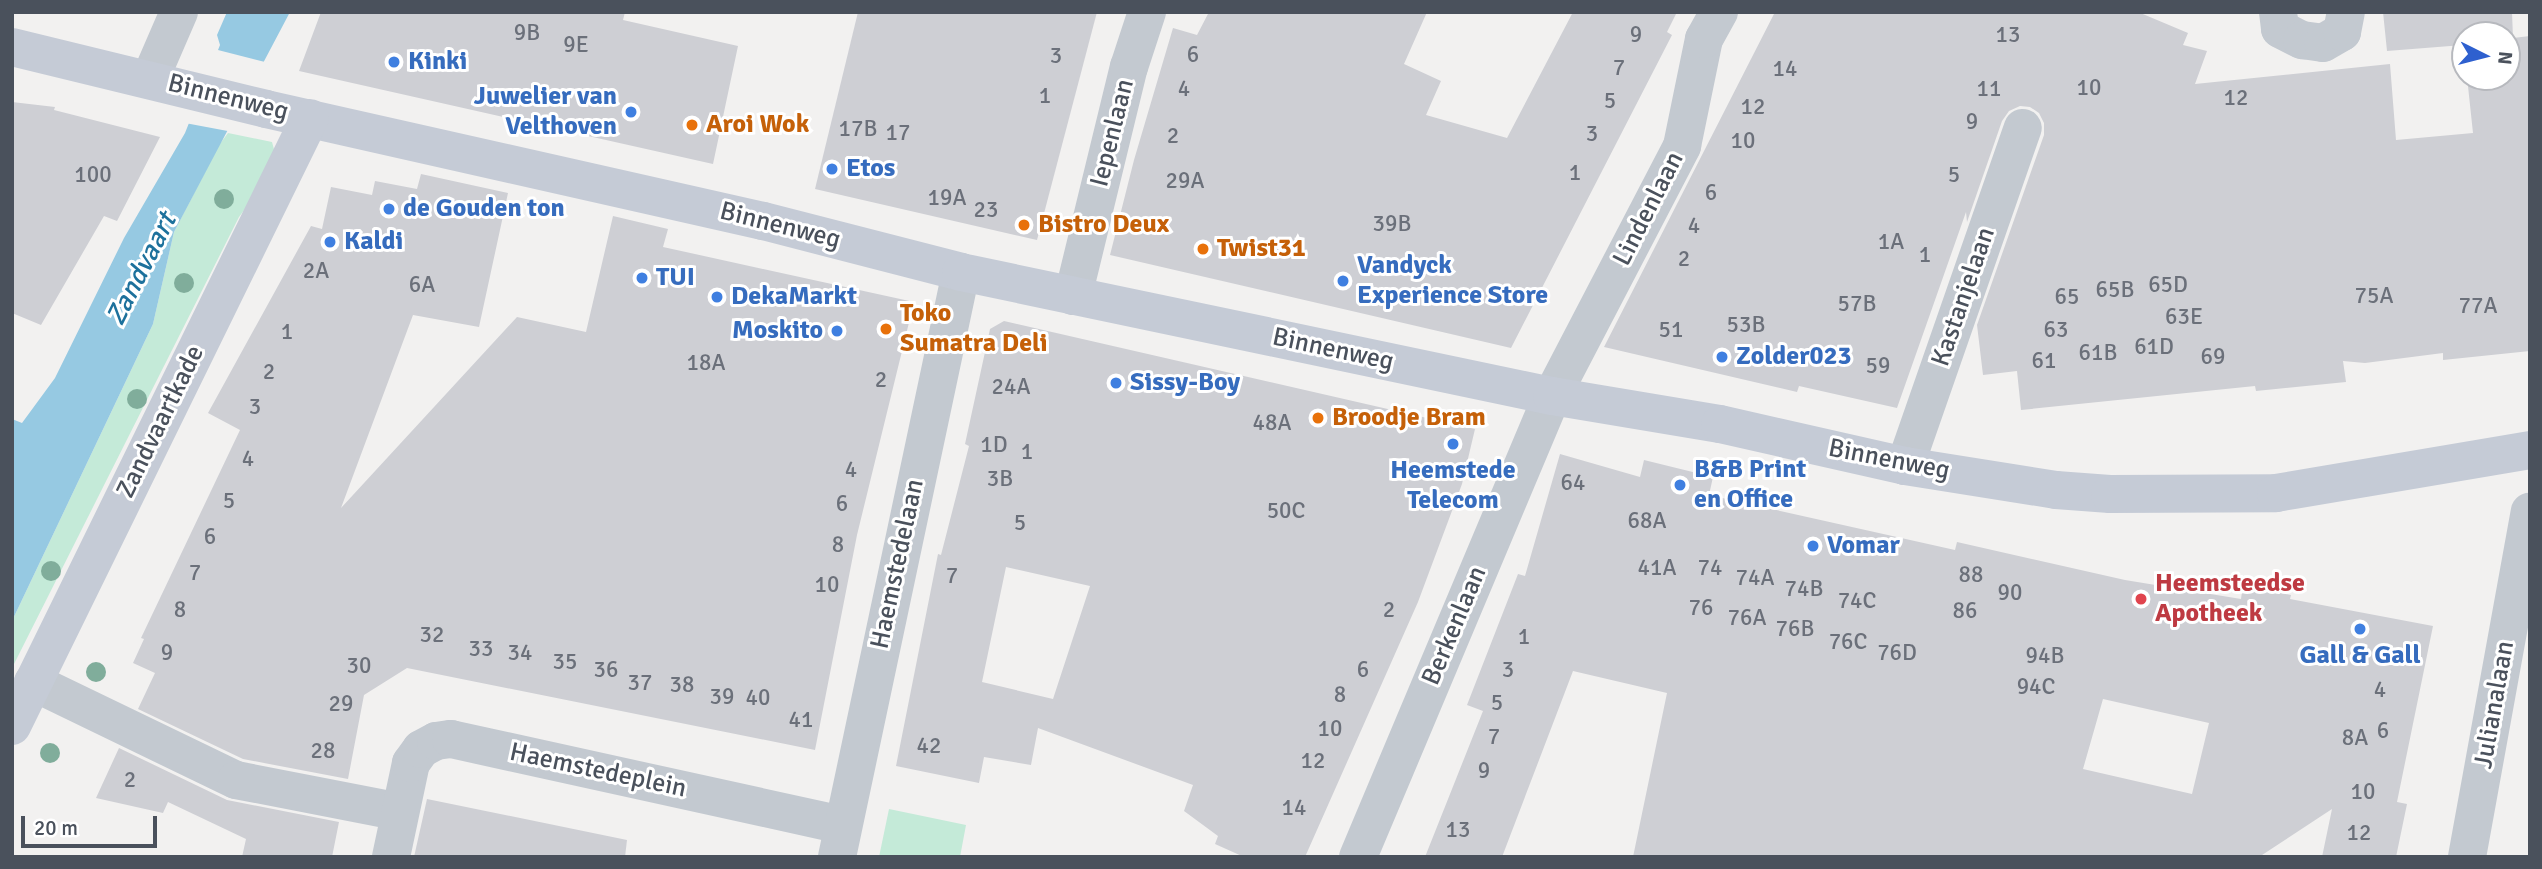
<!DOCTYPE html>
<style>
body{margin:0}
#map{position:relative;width:2542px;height:869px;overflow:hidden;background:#f2f1f0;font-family:Signika,sans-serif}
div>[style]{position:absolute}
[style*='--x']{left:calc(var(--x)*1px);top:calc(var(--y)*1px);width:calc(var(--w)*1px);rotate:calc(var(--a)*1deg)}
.green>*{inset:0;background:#c4ead8}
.water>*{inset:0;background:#96c9e2}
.pier>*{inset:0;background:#f2f1f0}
.building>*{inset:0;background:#cecfd4}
.street>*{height:38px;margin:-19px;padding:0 19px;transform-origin:19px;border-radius:19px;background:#c3c9d0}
.secondary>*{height:38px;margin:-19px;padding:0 19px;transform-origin:19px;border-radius:19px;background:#c5cbd6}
.trees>*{width:20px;height:20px;margin:-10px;border-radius:50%;background:#80ad9b}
.dots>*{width:19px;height:19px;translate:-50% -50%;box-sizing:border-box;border:4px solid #fff;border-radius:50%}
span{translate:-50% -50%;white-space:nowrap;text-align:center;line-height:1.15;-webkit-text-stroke:6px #fff;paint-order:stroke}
.number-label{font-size:23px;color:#6b707a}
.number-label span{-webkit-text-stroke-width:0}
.shop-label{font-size:26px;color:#366cbe;font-weight:700}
.left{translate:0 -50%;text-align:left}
.right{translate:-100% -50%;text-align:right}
.street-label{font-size:26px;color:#4a515c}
.food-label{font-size:26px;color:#c56008;font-weight:700}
.health-label{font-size:26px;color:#be3a42;font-weight:700}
.water-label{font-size:28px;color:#1d719c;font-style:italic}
.frame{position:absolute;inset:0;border:14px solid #4a515c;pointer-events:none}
.north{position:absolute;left:2451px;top:21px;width:70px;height:70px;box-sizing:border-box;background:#fff;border:2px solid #b7b9be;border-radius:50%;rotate:96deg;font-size:19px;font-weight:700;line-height:28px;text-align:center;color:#4a515c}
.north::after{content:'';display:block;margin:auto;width:24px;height:32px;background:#2e60cf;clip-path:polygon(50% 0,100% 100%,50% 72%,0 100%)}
.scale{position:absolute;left:21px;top:816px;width:136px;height:32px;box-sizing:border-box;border:4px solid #4a515c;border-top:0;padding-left:9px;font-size:21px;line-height:24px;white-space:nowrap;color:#4a515c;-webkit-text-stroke:5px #fff;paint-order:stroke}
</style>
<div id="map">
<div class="green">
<i style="clip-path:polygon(228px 133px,272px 142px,278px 164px,239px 217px,12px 668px,12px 621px,153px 324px,174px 232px,219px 145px)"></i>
<i style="clip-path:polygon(889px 809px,966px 825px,960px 857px,879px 857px)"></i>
</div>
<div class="water">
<i style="clip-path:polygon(227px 12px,290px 12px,174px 232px,153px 324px,12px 621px,12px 419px,22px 423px,55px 378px,124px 238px,185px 133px,220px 45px,217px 35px)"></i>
</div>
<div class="pier">
<i style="clip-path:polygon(214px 49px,269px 63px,233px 132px,185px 123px)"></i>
</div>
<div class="building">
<i style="clip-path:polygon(321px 12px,625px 12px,623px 20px,738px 46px,713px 164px,299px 71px)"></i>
<i style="clip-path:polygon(858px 12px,1097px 12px,1037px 240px,815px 189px)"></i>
<i style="clip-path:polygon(1209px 12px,1427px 12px,1404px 64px,1441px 81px,1426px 115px,1507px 138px,1573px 12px,1677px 12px,1667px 32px,1672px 35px,1511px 348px,1110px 255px,1134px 160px,1173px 28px,1197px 35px)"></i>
<i style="clip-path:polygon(1775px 12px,2138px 12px,2188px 33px,2183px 45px,2207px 51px,2195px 84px,2390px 64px,2396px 140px,2473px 133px,2467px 77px,2507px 77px,2507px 35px,2465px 35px,2465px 63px,2463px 45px,2387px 51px,2383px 12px,2512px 12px,2513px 38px,2530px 36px,2530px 351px,2443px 360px,2443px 353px,2365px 363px,2343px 361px,2346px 382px,2256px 391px,2255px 386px,2021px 410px,2017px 371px,1983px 375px,1977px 325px,2044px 135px,2044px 123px,2039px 113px,2030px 107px,2020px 106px,2009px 111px,2002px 121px,1967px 222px,1966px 212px,1897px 408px,1799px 386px,1797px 392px,1604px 347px)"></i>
<i style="clip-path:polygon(12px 102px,55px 107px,54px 110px,160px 137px,117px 221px,104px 216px,41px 325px,12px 313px)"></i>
<i style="clip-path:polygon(421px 174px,508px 193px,479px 327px,413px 315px,341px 508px,517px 317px,586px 332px,613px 216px,668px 229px,663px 247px,914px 302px,857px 535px,815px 750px,407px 668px,364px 695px,348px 779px,243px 759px,138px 709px,155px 673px,133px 663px,144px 639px,141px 638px,240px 430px,208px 413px,311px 226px,322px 229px,331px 187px,372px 195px,375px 181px,417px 189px)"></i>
<i style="clip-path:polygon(evenodd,1004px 321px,1475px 429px,1462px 484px,1418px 602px,1305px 857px,1244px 857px,1215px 844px,1218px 836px,1184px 811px,1193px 785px,1038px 728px,1031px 765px,984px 757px,979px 783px,896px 766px,938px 554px,941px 555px,969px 446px,965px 444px,990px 329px,1004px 321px,1006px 567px,1090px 586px,1053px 699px,982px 682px,1006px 567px)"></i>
<i style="clip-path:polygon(evenodd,1560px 454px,1640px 477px,1644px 460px,1713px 477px,1709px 495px,1955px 550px,1957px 542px,2125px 580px,2241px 599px,2243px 585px,2291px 595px,2290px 599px,2433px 626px,2397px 802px,2407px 804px,2396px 857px,2322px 857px,2332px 809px,2259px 857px,1633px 857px,1667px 693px,1573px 671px,1502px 857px,1425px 857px,1483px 711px,1467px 705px,1518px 574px,1525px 576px,1560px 454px,2103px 699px,2209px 723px,2192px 794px,2083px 769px,2103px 699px)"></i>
<i style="clip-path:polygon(119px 748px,227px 800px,339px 822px,332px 857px,242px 857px,246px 839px,168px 802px,163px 813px,96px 798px)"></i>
<i style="clip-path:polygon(427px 799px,627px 840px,625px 857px,414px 857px)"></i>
</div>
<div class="street">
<i style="--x:2278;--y:12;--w:17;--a:83"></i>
<i style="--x:2280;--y:29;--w:25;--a:27"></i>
<i style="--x:2302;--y:40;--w:21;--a:8"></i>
<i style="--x:2323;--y:43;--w:22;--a:-30"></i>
<i style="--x:2342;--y:32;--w:20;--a:-79"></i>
<i style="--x:150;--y:79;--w:73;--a:-66.6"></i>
<i style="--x:1073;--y:296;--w:236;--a:-76.3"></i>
<i style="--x:1129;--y:67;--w:58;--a:-71.9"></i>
<i style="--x:1905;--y:466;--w:358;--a:-70.8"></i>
<i style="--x:33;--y:682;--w:225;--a:25.8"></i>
<i style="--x:236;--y:780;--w:167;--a:11"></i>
<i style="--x:391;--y:857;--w:96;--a:-78"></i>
<i style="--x:411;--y:763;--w:17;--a:-54"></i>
<i style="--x:421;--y:749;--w:17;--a:-28"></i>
<i style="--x:436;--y:741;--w:15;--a:-8"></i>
<i style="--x:451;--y:739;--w:401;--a:12.4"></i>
<i style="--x:837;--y:857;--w:598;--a:-78.03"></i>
<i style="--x:1358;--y:857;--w:500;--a:-67.18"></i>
<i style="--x:1552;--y:396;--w:282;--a:-62.5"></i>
<i style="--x:1682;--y:146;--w:109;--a:-78.4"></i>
<i style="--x:1704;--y:39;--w:31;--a:-61"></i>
<i style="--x:2467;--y:857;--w:351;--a:-79.7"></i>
</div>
<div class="secondary">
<i style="--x:12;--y:47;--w:261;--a:13.7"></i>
<i style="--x:266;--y:109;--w:509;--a:12.7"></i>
<i style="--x:763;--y:221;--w:204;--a:14.4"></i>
<i style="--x:961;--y:272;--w:604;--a:11.85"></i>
<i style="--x:1552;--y:396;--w:170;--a:9.5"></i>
<i style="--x:1720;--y:424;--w:190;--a:12.8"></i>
<i style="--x:1905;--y:466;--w:153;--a:9"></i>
<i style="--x:2056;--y:490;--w:54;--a:4.2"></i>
<i style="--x:2110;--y:494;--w:166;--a:-0.3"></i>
<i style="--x:2276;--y:493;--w:258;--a:-9.6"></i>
<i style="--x:12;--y:726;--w:677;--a:-63.89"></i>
</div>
<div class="trees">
<i style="left:224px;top:199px"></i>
<i style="left:184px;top:283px"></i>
<i style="left:137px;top:399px"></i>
<i style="left:51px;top:571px"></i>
<i style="left:96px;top:672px"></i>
<i style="left:50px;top:753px"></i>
</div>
<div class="dots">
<i style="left:394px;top:62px;background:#3f7fe0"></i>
<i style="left:631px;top:112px;background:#3f7fe0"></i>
<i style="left:692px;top:125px;background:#e8710a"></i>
<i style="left:832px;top:169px;background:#3f7fe0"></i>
<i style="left:389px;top:209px;background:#3f7fe0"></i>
<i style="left:1024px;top:225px;background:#e8710a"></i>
<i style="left:330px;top:242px;background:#3f7fe0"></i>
<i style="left:1203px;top:249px;background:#e8710a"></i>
<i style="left:642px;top:278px;background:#3f7fe0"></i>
<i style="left:1343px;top:281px;background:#3f7fe0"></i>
<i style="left:717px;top:297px;background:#3f7fe0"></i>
<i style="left:886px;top:329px;background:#e8710a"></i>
<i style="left:837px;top:331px;background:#3f7fe0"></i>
<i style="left:1722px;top:357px;background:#3f7fe0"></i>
<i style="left:1116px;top:383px;background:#3f7fe0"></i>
<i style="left:1318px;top:418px;background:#e8710a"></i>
<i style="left:1453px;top:444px;background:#3f7fe0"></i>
<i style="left:1680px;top:485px;background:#3f7fe0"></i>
<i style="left:1813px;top:546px;background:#3f7fe0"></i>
<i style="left:2141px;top:599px;background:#e0444e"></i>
<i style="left:2360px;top:629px;background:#3f7fe0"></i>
</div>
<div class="number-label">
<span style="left:527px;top:33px">9B</span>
<span style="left:1636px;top:35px">9</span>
<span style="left:2008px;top:35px">13</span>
<span style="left:576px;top:45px">9E</span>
<span style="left:1193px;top:55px">6</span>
<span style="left:1056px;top:56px">3</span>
<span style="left:1619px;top:68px">7</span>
<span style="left:1785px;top:69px">14</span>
<span style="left:2089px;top:88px">10</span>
<span style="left:1184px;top:89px">4</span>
<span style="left:1989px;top:89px">11</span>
<span style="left:1045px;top:96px">1</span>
<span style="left:2236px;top:98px">12</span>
<span style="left:1610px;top:101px">5</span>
<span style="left:1753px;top:107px">12</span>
<span style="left:1972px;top:122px">9</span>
<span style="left:858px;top:129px">17B</span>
<span style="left:898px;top:133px">17</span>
<span style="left:1592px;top:134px">3</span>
<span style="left:1173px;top:136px">2</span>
<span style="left:1743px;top:141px">10</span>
<span style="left:1575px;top:173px">1</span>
<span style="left:93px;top:175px">100</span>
<span style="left:1954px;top:175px">5</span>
<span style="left:1185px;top:181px">29A</span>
<span style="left:1711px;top:193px">6</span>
<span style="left:947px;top:198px">19A</span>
<span style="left:986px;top:210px">23</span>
<span style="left:1392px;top:224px">39B</span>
<span style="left:1694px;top:226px">4</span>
<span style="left:1891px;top:242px">1A</span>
<span style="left:1925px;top:255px">1</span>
<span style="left:1684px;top:259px">2</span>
<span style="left:316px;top:271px">2A</span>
<span style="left:422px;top:285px">6A</span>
<span style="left:2168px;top:285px">65D</span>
<span style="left:2115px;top:290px">65B</span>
<span style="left:2374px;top:296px">75A</span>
<span style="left:2067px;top:297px">65</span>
<span style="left:1857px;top:304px">57B</span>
<span style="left:2478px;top:306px">77A</span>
<span style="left:2184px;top:317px">63E</span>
<span style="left:1746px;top:325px">53B</span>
<span style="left:1671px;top:330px">51</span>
<span style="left:2056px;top:330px">63</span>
<span style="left:287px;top:332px">1</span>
<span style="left:2154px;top:347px">61D</span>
<span style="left:2098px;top:353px">61B</span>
<span style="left:2213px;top:357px">69</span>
<span style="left:2044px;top:361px">61</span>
<span style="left:706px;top:363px">18A</span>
<span style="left:1878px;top:366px">59</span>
<span style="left:269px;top:372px">2</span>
<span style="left:881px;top:380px">2</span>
<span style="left:1011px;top:387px">24A</span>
<span style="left:255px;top:407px">3</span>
<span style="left:1272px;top:423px">48A</span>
<span style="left:994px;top:445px">1D</span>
<span style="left:1027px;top:452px">1</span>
<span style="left:248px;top:459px">4</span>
<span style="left:851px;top:470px">4</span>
<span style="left:1000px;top:479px">3B</span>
<span style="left:1573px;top:483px">64</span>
<span style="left:229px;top:501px">5</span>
<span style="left:842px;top:504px">6</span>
<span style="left:1286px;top:511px">50C</span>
<span style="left:1647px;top:521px">68A</span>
<span style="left:1020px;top:523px">5</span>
<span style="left:210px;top:537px">6</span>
<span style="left:838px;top:545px">8</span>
<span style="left:1657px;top:568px">41A</span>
<span style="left:1710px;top:568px">74</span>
<span style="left:195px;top:573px">7</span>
<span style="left:1971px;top:575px">88</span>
<span style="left:952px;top:576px">7</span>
<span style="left:1755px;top:578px">74A</span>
<span style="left:827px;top:585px">10</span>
<span style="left:1804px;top:589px">74B</span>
<span style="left:2010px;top:593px">90</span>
<span style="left:1857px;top:601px">74C</span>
<span style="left:1701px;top:608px">76</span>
<span style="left:180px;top:610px">8</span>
<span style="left:1389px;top:610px">2</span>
<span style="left:1965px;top:611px">86</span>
<span style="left:1747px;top:618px">76A</span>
<span style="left:1795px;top:629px">76B</span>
<span style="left:432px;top:635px">32</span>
<span style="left:1524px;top:637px">1</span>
<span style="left:1848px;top:642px">76C</span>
<span style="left:481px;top:649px">33</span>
<span style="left:167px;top:653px">9</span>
<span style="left:520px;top:653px">34</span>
<span style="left:1897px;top:653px">76D</span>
<span style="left:2045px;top:656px">94B</span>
<span style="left:565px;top:662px">35</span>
<span style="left:359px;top:666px">30</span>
<span style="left:606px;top:670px">36</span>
<span style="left:1363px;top:670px">6</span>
<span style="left:1508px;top:670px">3</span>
<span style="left:640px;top:683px">37</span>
<span style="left:682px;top:685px">38</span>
<span style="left:2036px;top:687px">94C</span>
<span style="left:2380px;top:690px">4</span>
<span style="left:1340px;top:695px">8</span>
<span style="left:722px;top:697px">39</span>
<span style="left:758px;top:698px">40</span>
<span style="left:1497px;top:703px">5</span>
<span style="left:341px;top:704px">29</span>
<span style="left:801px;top:720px">41</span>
<span style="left:1330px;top:729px">10</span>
<span style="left:2383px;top:731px">6</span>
<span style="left:1494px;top:737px">7</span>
<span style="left:2355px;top:738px">8A</span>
<span style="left:929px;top:746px">42</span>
<span style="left:323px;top:751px">28</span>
<span style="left:1313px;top:761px">12</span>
<span style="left:1484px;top:771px">9</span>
<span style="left:130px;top:780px">2</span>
<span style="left:2363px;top:792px">10</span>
<span style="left:1294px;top:808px">14</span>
<span style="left:1458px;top:830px">13</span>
<span style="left:2359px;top:833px">12</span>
</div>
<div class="shop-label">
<span class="left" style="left:408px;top:62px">Kinki</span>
<span class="right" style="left:617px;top:112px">Juwelier van<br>Velthoven</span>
<span class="left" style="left:846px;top:169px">Etos</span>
<span class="left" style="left:403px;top:209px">de Gouden ton</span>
<span class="left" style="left:344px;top:242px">Kaldi</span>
<span class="left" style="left:1357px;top:281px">Vandyck<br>Experience Store</span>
<span class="left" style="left:656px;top:278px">TUI</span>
<span class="left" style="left:731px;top:297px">DekaMarkt</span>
<span class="right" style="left:823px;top:331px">Moskito</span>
<span class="left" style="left:1736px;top:357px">Zolder023</span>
<span class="left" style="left:1130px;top:383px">Sissy-Boy</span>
<span class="left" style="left:1694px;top:485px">B&amp;B Print<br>en Office</span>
<span style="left:1453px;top:486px">Heemstede<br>Telecom</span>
<span class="left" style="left:1827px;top:546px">Vomar</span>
<span style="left:2360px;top:656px">Gall &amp; Gall</span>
</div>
<div class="street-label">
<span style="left:228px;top:98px;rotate:14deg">Binnenweg</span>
<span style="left:1113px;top:133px;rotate:-76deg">Iepenlaan</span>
<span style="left:1649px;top:209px;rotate:-63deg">Lindenlaan</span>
<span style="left:780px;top:226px;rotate:14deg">Binnenweg</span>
<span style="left:1964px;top:297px;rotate:-71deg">Kastanjelaan</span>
<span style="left:1333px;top:350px;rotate:12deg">Binnenweg</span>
<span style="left:161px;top:422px;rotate:-64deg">Zandvaartkade</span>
<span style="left:1889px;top:460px;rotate:11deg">Binnenweg</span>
<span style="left:898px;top:564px;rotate:-78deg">Haemstedelaan</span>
<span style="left:1455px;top:626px;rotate:-67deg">Berkenlaan</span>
<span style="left:2495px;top:705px;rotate:-80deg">Julianalaan</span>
<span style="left:598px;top:771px;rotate:12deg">Haemstedeplein</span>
</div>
<div class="food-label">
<span class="left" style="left:706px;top:125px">Aroi Wok</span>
<span class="left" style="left:1038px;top:225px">Bistro Deux</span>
<span class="left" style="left:1217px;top:249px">Twist31</span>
<span class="left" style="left:900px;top:329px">Toko<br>Sumatra Deli</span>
<span class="left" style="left:1332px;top:418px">Broodje Bram</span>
</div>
<div class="health-label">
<span class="left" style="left:2155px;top:599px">Heemsteedse<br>Apotheek</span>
</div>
<div class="water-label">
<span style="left:141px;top:269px;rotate:-63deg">Zandvaart</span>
</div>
<div class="frame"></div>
<div class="north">N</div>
<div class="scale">20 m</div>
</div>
